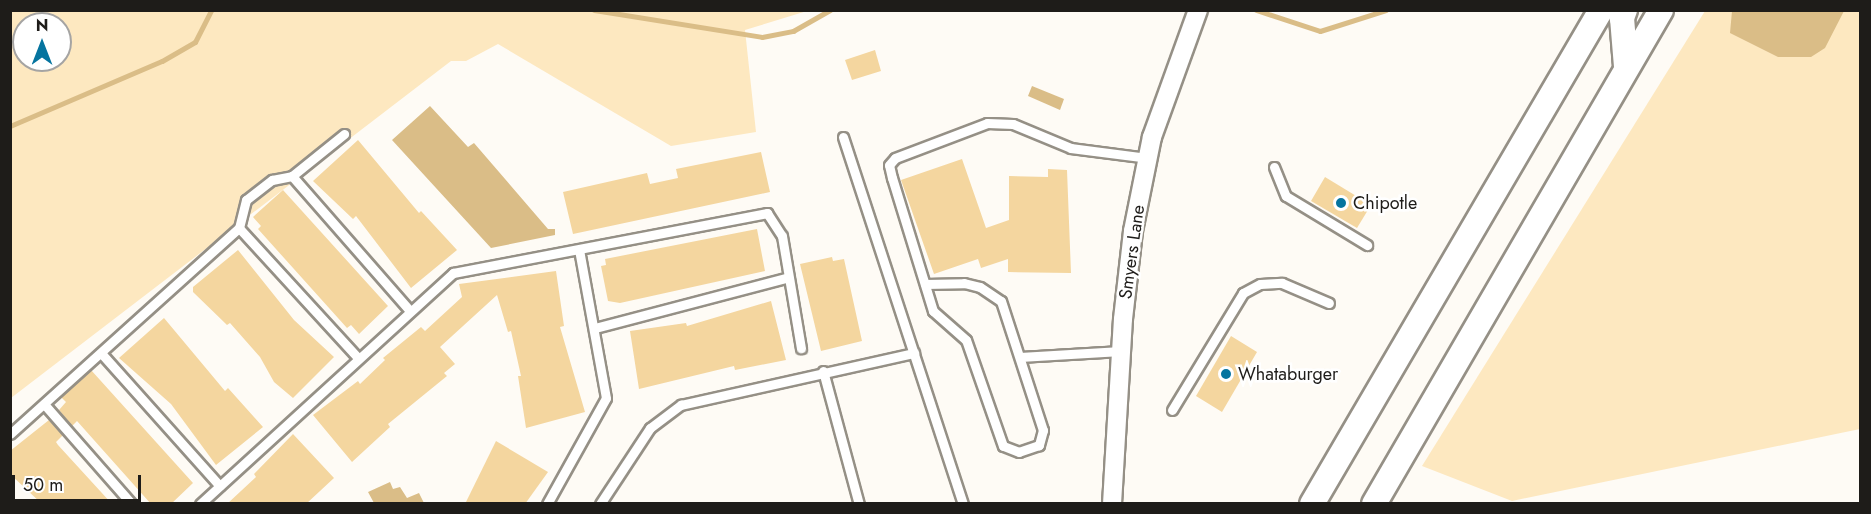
<!DOCTYPE html>
<style>
body{margin:0}
#map{position:relative;width:1871px;height:514px;overflow:hidden;background:#fefbf5;font-family:Jost,sans-serif}
div>[style]{position:absolute}
[style*='--x']{left:calc(var(--x)*1px);top:calc(var(--y)*1px);width:calc(var(--w)*1px);rotate:calc(var(--a)*1deg)}
.green>*{inset:0;background:#fde8c0}
.water>*{inset:0;background:#dabd87}
.stream>*{height:5px;margin:-2.5px;padding:0 2.5px;transform-origin:2.5px;border-radius:2.5px;background:#dabd87}
.building>*{inset:0;background:#f4d69f}
.roads{filter:drop-shadow(2px 0 #959086) drop-shadow(-2px 0 #959086) drop-shadow(0 2px #959086) drop-shadow(0 -2px #959086)}
.service>*{height:9px;margin:-4.5px;padding:0 4.5px;transform-origin:4.5px;border-radius:4.5px;background:#fff}
.minor>*{height:18px;margin:-9px;padding:0 9px;transform-origin:9px;border-radius:9px;background:#fff}
.secondary>*{height:24px;margin:-12px;padding:0 12px;transform-origin:12px;border-radius:12px;background:#fff}
.dots>*{width:16px;height:16px;translate:-50% -50%;box-sizing:border-box;border:3px solid #fff;border-radius:50%}
span{translate:-50% -50%;white-space:nowrap;text-align:center;line-height:1.15;-webkit-text-stroke:5px #fff;paint-order:stroke}
.poi-label{font-size:18px;color:#1e1c19}
.left{translate:0 -50%;text-align:left}
.street-label{font-size:18px;color:#1e1c19}
.frame{position:absolute;inset:0;border:12px solid #1e1c19;pointer-events:none}
.north{position:absolute;left:12px;top:12px;width:60px;height:60px;box-sizing:border-box;background:#fff;border:2px solid #a5a4a3;border-radius:50%;rotate:0deg;font-size:16px;font-weight:700;line-height:24px;text-align:center;color:#1e1c19}
.north::after{content:'';display:block;margin:auto;width:21px;height:27px;background:#05749f;clip-path:polygon(50% 0,100% 100%,50% 72%,0 100%)}
.scale{position:absolute;left:12px;top:475px;width:129px;height:27px;box-sizing:border-box;border:3px solid #1e1c19;border-top:0;padding-left:8px;font-size:18px;line-height:21px;white-space:nowrap;color:#1e1c19;-webkit-text-stroke:4px #fff;paint-order:stroke}
</style>
<div id="map">
<div class="green">
<i style="clip-path:polygon(evenodd,11px 11px,807px 11px,745px 30px,756px 132px,671px 146px,498px 44px,466px 61px,451px 61px,11px 398px,11px 11px,24px 24px,60px 24px,60px 60px,24px 60px,24px 24px)"></i>
<i style="clip-path:polygon(1705px 11px,1860px 11px,1860px 429px,1512px 501px,1422px 466px)"></i>
</div>
<div class="water">
<i style="clip-path:polygon(1732px 11px,1732px 10px,1844px 11px,1825px 48px,1811px 57px,1778px 57px,1730px 33px)"></i>
<i style="clip-path:polygon(1032px 86px,1064px 99px,1060px 110px,1028px 96px)"></i>
<i style="clip-path:polygon(430px 106px,468px 147px,474px 143px,548px 229px,555px 229px,555px 235px,491px 248px,392px 140px)"></i>
<i style="clip-path:polygon(390px 482px,393px 489px,400px 487px,407px 498px,419px 493px,424px 503px,374px 503px,368px 492px)"></i>
</div>
<div class="stream">
<i style="--x:594;--y:10;--w:170;--a:9.1"></i>
<i style="--x:762;--y:37;--w:32;--a:-11"></i>
<i style="--x:793;--y:31;--w:43;--a:-29.6"></i>
<i style="--x:1256;--y:10;--w:67;--a:18.2"></i>
<i style="--x:1320;--y:31;--w:69;--a:-17.7"></i>
<i style="--x:10;--y:126;--w:165;--a:-23.2"></i>
<i style="--x:162;--y:61;--w:38;--a:-30"></i>
<i style="--x:195;--y:42;--w:36;--a:-63"></i>
</div>
<div class="building">
<i style="clip-path:polygon(875px 50px,881px 71px,852px 80px,845px 60px)"></i>
<i style="clip-path:polygon(358px 140px,419px 213px,421px 211px,457px 250px,411px 288px,356px 216px,353px 219px,313px 181px)"></i>
<i style="clip-path:polygon(761px 152px,770px 192px,573px 234px,563px 192px,647px 173px,650px 184px,678px 178px,676px 169px)"></i>
<i style="clip-path:polygon(962px 159px,986px 228px,1009px 220px,1009px 176px,1048px 177px,1048px 169px,1067px 170px,1071px 273px,1008px 272px,1008px 259px,981px 268px,978px 259px,934px 274px,901px 180px)"></i>
<i style="clip-path:polygon(1325px 177px,1371px 205px,1357px 228px,1311px 201px)"></i>
<i style="clip-path:polygon(283px 190px,388px 306px,359px 334px,351px 325px,347px 328px,258px 229px,261px 226px,253px 217px)"></i>
<i style="clip-path:polygon(757px 229px,765px 271px,620px 303px,608px 301px,601px 266px,606px 265px,605px 259px)"></i>
<i style="clip-path:polygon(238px 250px,294px 320px,334px 357px,293px 398px,274px 382px,260px 357px,230px 323px,227px 325px,193px 292px,193px 287px)"></i>
<i style="clip-path:polygon(832px 257px,833px 261px,844px 259px,862px 341px,821px 351px,800px 264px)"></i>
<i style="clip-path:polygon(556px 271px,564px 326px,560px 327px,585px 412px,526px 428px,518px 376px,521px 376px,511px 331px,508px 332px,497px 295px,440px 347px,455px 364px,444px 373px,447px 376px,388px 424px,390px 427px,352px 462px,313px 415px,358px 381px,360px 384px,385px 360px,383px 358px,421px 327px,425px 331px,462px 297px,459px 284px)"></i>
<i style="clip-path:polygon(771px 301px,786px 360px,735px 370px,734px 366px,639px 389px,630px 331px,686px 323px,687px 326px)"></i>
<i style="clip-path:polygon(164px 318px,225px 391px,228px 388px,263px 427px,216px 465px,171px 404px,119px 358px)"></i>
<i style="clip-path:polygon(1231px 336px,1257px 352px,1222px 412px,1196px 396px)"></i>
<i style="clip-path:polygon(91px 370px,193px 483px,171px 504px,151px 504px,77px 421px,72px 426px,59px 410px,66px 402px,61px 397px)"></i>
<i style="clip-path:polygon(49px 420px,63px 435px,56px 442px,58px 445px,112px 504px,42px 504px,10px 474px,10px 451px)"></i>
<i style="clip-path:polygon(293px 434px,334px 478px,306px 504px,227px 504px,256px 477px,254px 474px)"></i>
<i style="clip-path:polygon(496px 441px,548px 472px,525px 504px,465px 504px)"></i>
</div>
<div class="roads">
<div class="service">
<i style="--x:843;--y:137;--w:386;--a:71.9"></i>
<i style="--x:1274;--y:167;--w:31;--a:68"></i>
<i style="--x:1286;--y:196;--w:95;--a:31.2"></i>
<i style="--x:292;--y:176;--w:179;--a:48.8"></i>
<i style="--x:239;--y:228;--w:176;--a:47.5"></i>
<i style="--x:925;--y:284;--w:39;--a:-1"></i>
<i style="--x:964;--y:283;--w:16;--a:14"></i>
<i style="--x:980;--y:287;--w:25;--a:34"></i>
<i style="--x:1001;--y:301;--w:136;--a:72"></i>
<i style="--x:1043;--y:430;--w:16;--a:105"></i>
<i style="--x:1039;--y:445;--w:21;--a:161"></i>
<i style="--x:1019;--y:452;--w:17;--a:-159"></i>
<i style="--x:1003;--y:446;--w:112;--a:-109.2"></i>
<i style="--x:966;--y:340;--w:44;--a:-138.7"></i>
<i style="--x:933;--y:311;--w:139;--a:-107.1"></i>
<i style="--x:892;--y:178;--w:13;--a:-103"></i>
<i style="--x:889;--y:165;--w:9;--a:-49"></i>
<i style="--x:895;--y:158;--w:98;--a:-20.8"></i>
<i style="--x:987;--y:123;--w:26;--a:2"></i>
<i style="--x:1013;--y:124;--w:63;--a:22.5"></i>
<i style="--x:1071;--y:148;--w:78;--a:7.4"></i>
<i style="--x:595;--y:328;--w:197;--a:-14.7"></i>
<i style="--x:101;--y:353;--w:178;--a:48.2"></i>
<i style="--x:1020;--y:357;--w:101;--a:-3.4"></i>
<i style="--x:823;--y:371;--w:138;--a:74.9"></i>
<i style="--x:44;--y:404;--w:133;--a:48.7"></i>
<i style="--x:1172;--y:410;--w:137;--a:-58.7"></i>
<i style="--x:1243;--y:293;--w:19;--a:-28"></i>
<i style="--x:1260;--y:284;--w:22;--a:-3"></i>
<i style="--x:1282;--y:283;--w:51;--a:23.1"></i>
<i style="--x:10;--y:434;--w:308;--a:-42"></i>
<i style="--x:239;--y:228;--w:29;--a:-76"></i>
<i style="--x:246;--y:200;--w:33;--a:-38"></i>
<i style="--x:272;--y:180;--w:20;--a:-11"></i>
<i style="--x:292;--y:176;--w:67;--a:-38.9"></i>
<i style="--x:200;--y:504;--w:343;--a:-42.4"></i>
<i style="--x:453;--y:273;--w:320;--a:-10.8"></i>
<i style="--x:767;--y:213;--w:27;--a:57"></i>
<i style="--x:782;--y:236;--w:114;--a:80.4"></i>
<i style="--x:547;--y:504;--w:121;--a:-60.9"></i>
<i style="--x:606;--y:398;--w:151;--a:-100.3"></i>
<i style="--x:600;--y:504;--w:91;--a:-56.7"></i>
<i style="--x:650;--y:428;--w:39;--a:-37"></i>
<i style="--x:681;--y:405;--w:239;--a:-12.6"></i>
</div>
<div class="minor">
<i style="--x:1112;--y:504;--w:185;--a:-86.6"></i>
<i style="--x:1123;--y:319;--w:89;--a:-83.5"></i>
<i style="--x:1133;--y:231;--w:96;--a:-78.6"></i>
<i style="--x:1152;--y:137;--w:135;--a:-70.1"></i>
</div>
<div class="secondary">
<i style="--x:1625;--y:10;--w:9;--a:111"></i>
<i style="--x:1622;--y:18;--w:49;--a:85.3"></i>
<i style="--x:1312;--y:504;--w:572;--a:-59.67"></i>
<i style="--x:1374;--y:504;--w:571;--a:-59.84"></i>
</div>
</div>
<div class="dots">
<i style="left:1341px;top:203px;background:#05749f"></i>
<i style="left:1226px;top:374px;background:#05749f"></i>
</div>
<div class="poi-label">
<span class="left" style="left:1353px;top:203px">Chipotle</span>
<span class="left" style="left:1238px;top:374px">Whataburger</span>
</div>
<div class="street-label">
<span style="left:1132px;top:252px;rotate:-82deg">Smyers Lane</span>
</div>
<div class="frame"></div>
<div class="north">N</div>
<div class="scale">50 m</div>
</div>
